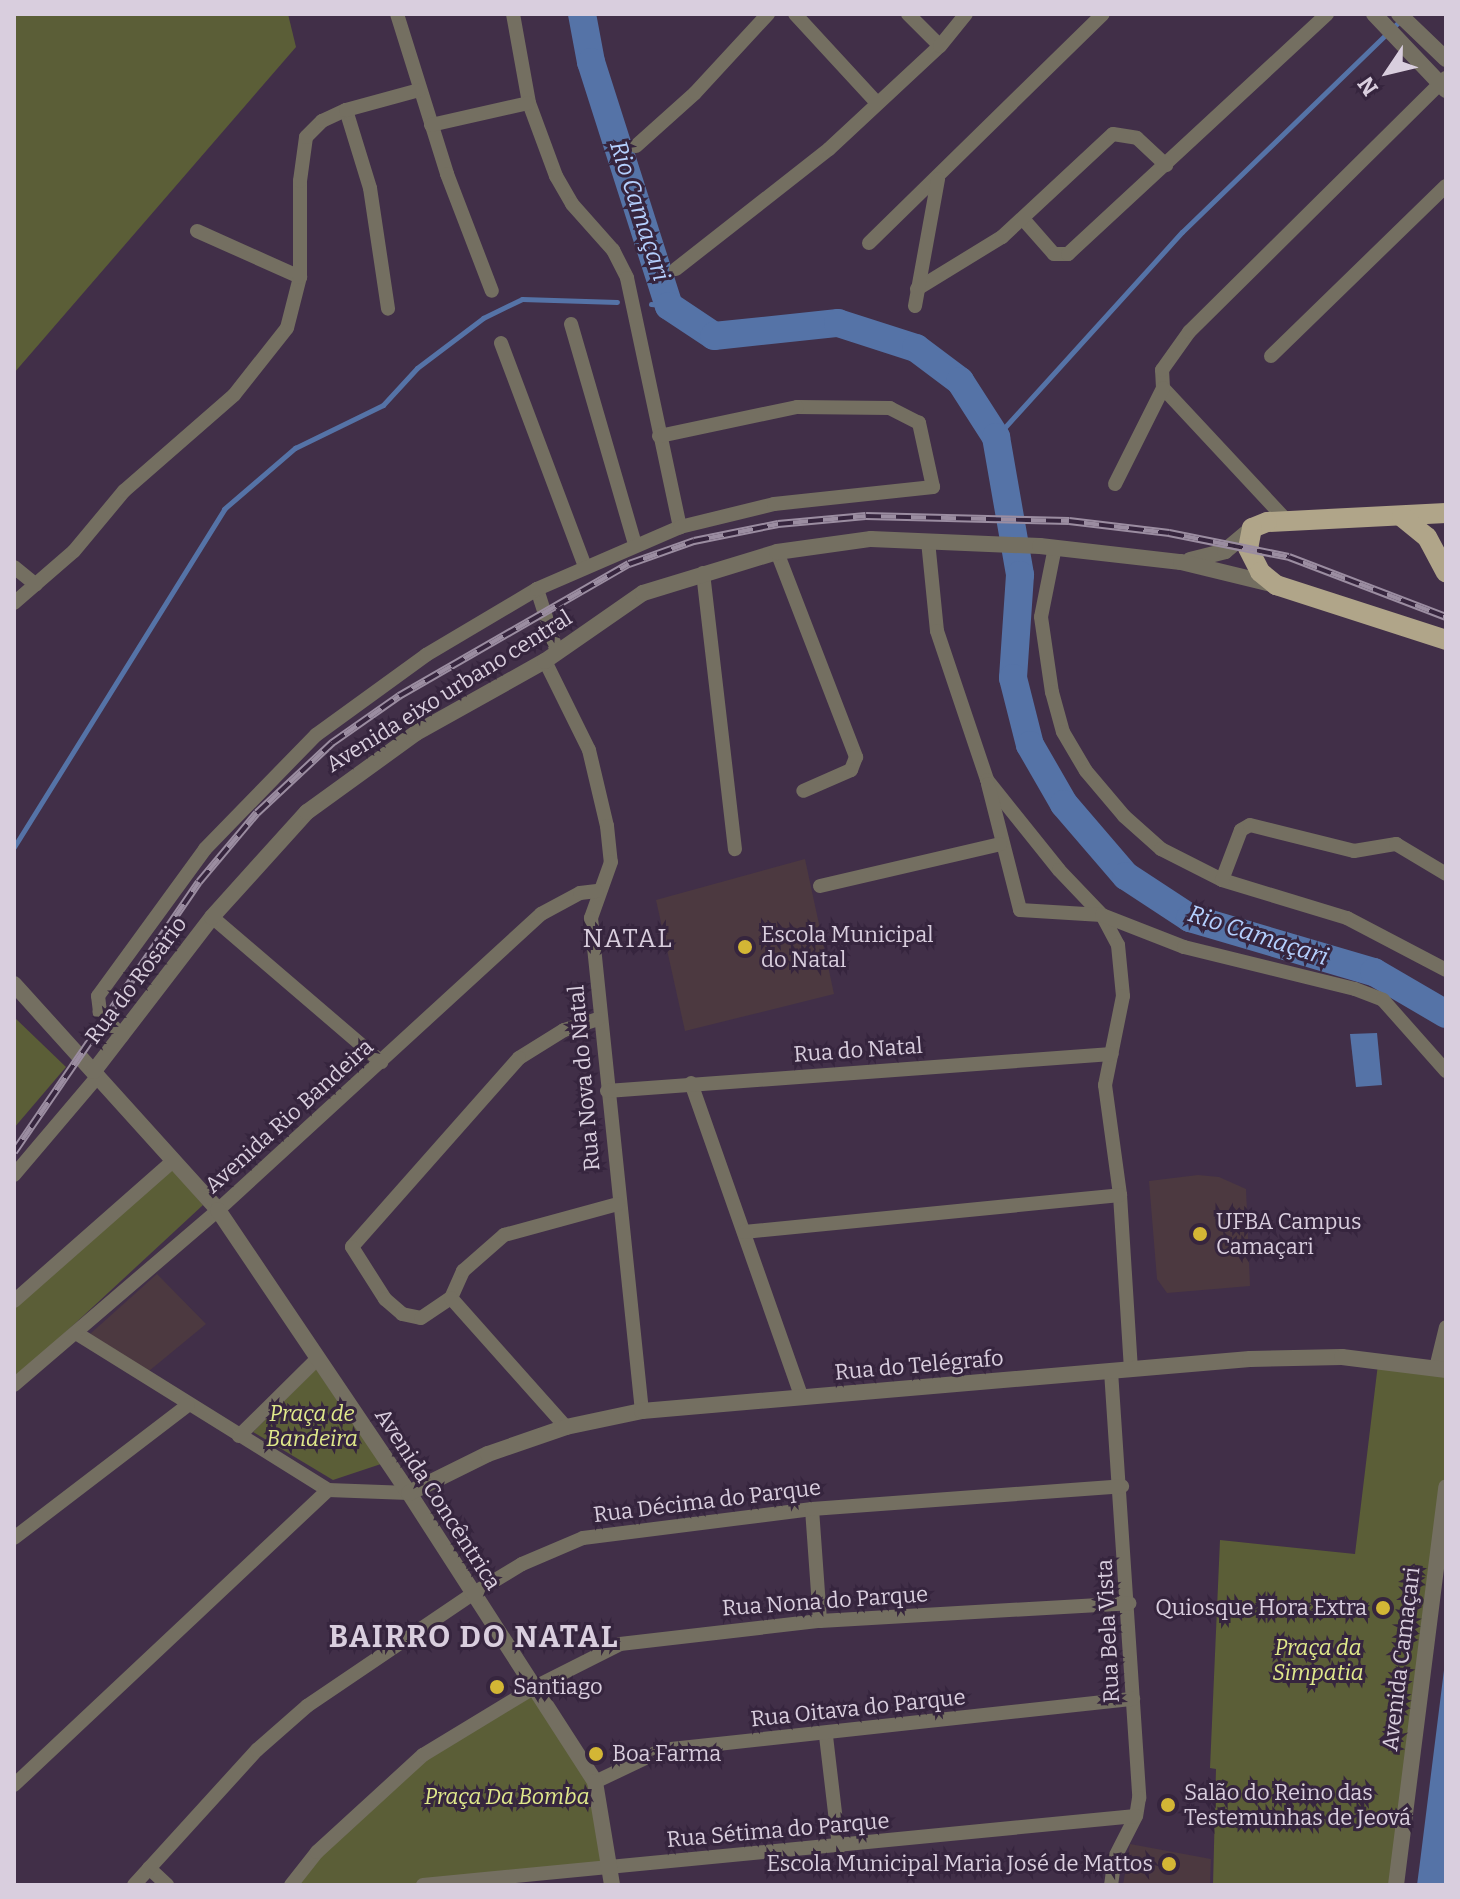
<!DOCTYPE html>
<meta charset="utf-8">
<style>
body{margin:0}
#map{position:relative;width:1460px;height:1899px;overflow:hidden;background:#412f48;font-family:Bitter,serif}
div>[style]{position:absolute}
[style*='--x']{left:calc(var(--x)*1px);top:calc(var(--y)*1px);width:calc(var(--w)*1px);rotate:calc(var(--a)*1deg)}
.education>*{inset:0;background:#4c3940}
.green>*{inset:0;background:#5b5e37}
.water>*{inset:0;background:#5573a7}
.stream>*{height:5px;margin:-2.5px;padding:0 2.5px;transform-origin:2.5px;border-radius:2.5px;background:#5573a7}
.river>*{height:28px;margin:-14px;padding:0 14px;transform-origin:14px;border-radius:14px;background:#5573a7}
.minor>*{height:14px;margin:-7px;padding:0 7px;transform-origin:7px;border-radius:7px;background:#746f61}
.tertiary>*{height:16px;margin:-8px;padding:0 8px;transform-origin:8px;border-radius:8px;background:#746f61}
.primary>*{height:20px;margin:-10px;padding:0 10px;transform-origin:10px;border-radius:10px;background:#b0a589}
.rail>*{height:8px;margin-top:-4px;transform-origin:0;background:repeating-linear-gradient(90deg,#36253e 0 15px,#9b8da1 0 30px);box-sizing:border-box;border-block:2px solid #9b8da1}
.dots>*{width:22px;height:22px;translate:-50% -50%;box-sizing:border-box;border:4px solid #36253e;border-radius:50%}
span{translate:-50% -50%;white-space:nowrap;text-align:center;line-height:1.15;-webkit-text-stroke:6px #36253e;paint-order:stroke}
.street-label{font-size:22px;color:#d9cede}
.poi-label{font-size:22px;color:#d9cede}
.left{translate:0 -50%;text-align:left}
.right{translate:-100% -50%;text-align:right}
.park-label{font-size:22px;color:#e0e98b;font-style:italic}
.water-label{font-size:24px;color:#b5d0fe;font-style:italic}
.quarter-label{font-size:26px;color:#d9cede;letter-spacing:2px}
.district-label{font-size:30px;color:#d9cede;font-weight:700;letter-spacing:2px}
.frame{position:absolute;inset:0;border:16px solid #d9cede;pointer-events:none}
.north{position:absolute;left:1348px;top:32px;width:80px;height:80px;-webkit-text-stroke:6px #36253e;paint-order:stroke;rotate:235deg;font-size:22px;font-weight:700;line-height:32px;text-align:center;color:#d9cede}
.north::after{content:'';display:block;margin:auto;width:28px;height:36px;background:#d9cede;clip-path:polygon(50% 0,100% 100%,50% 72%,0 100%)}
</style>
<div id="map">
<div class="education">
<i style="clip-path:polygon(805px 859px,834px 994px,685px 1031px,656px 900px)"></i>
<i style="clip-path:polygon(1198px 1175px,1219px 1177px,1246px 1189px,1250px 1286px,1167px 1293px,1157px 1279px,1149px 1181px)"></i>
<i style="clip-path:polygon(157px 1274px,206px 1324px,149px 1371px,90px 1334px)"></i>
<i style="clip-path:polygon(1130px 1844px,1211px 1859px,1210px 1885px,1123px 1885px)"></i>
</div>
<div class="green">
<i style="clip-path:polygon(14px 14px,288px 14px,296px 47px,14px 373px)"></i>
<i style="clip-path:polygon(14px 1017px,66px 1067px,14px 1128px)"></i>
<i style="clip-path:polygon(172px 1169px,203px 1205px,14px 1380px,14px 1308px)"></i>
<i style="clip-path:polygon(1378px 1364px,1446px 1368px,1446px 1464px,1390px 1885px,1213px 1885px,1216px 1769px,1210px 1768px,1220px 1540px,1355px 1554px)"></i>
<i style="clip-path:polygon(316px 1369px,381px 1464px,333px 1480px,253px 1432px)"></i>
<i style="clip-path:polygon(535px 1687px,595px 1782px,611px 1867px,423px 1885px,291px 1885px,423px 1755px)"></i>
</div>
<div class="water">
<i style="clip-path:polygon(1377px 1033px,1382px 1085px,1356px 1087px,1350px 1034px)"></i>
<i style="clip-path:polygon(1446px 1654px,1446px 1885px,1417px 1885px,1420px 1862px)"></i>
</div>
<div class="stream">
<i style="--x:651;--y:304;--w:18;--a:6"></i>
<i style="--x:996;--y:437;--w:277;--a:-47.8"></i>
<i style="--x:1182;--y:232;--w:306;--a:-44.1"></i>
<i style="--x:14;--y:847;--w:398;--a:-58.1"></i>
<i style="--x:224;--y:509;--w:94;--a:-40.7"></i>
<i style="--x:295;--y:448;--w:98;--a:-26"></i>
<i style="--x:383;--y:405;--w:50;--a:-47.4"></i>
<i style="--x:417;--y:368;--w:83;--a:-37.1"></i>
<i style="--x:483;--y:318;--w:43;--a:-26"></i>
<i style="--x:522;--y:299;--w:95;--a:1.8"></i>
</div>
<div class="river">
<i style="--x:582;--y:14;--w:49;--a:79.4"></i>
<i style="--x:591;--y:62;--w:256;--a:72.3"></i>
<i style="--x:669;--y:306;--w:54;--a:33.7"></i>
<i style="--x:714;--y:336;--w:125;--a:-6"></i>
<i style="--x:838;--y:323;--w:82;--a:17.8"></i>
<i style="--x:916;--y:348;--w:55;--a:36.9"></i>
<i style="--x:960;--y:381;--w:67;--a:57.3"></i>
<i style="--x:996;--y:437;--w:140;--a:80.1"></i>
<i style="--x:1020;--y:575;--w:103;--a:93.9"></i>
<i style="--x:1013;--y:678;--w:69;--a:75.8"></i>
<i style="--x:1030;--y:745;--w:68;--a:60"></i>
<i style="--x:1064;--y:804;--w:95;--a:49.3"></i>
<i style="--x:1126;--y:876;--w:77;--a:33.3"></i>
<i style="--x:1190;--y:918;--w:192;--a:16.4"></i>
<i style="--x:1374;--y:972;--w:83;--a:30.3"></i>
</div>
<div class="minor">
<i style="--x:397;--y:14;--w:168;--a:72.6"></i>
<i style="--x:447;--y:174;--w:125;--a:69"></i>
<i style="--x:513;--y:14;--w:90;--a:79.8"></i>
<i style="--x:529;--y:103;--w:78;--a:69.7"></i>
<i style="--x:556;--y:176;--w:32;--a:60"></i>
<i style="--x:572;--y:204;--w:62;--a:48.3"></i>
<i style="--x:613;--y:250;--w:31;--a:63"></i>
<i style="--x:627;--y:278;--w:255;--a:78"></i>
<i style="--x:795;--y:14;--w:121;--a:47.3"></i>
<i style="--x:908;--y:14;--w:45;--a:45"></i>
<i style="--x:346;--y:110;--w:82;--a:72.9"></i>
<i style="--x:370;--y:188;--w:122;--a:81.5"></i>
<i style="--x:431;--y:125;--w:100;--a:-12.7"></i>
<i style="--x:636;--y:146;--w:79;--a:-41.9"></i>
<i style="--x:695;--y:93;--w:108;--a:-47.3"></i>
<i style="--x:1024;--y:220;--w:45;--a:48.6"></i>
<i style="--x:1054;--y:254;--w:14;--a:0"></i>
<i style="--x:1068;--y:254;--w:353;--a:-42.8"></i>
<i style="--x:197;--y:231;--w:113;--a:24.1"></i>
<i style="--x:869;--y:243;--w:327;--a:-44.4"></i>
<i style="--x:676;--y:269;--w:194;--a:-38.1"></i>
<i style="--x:829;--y:149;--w:151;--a:-42.9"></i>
<i style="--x:940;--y:46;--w:41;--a:-50.9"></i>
<i style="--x:917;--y:289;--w:100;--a:-31.5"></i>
<i style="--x:1002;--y:237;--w:151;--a:-42.9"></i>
<i style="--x:1113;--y:134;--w:24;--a:9"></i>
<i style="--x:1137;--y:138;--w:40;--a:43"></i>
<i style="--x:915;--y:306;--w:129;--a:-79.7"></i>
<i style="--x:571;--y:324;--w:229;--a:73.8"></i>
<i style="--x:501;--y:343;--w:238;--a:69.4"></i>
<i style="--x:1271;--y:356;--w:244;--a:-44.2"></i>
<i style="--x:1163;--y:388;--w:18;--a:-93"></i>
<i style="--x:1162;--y:370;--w:47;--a:-54.6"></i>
<i style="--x:1189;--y:332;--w:361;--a:-44.7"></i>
<i style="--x:1163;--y:388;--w:180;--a:47"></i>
<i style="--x:1115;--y:484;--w:107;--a:-63.4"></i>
<i style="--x:928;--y:541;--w:90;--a:84.3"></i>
<i style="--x:937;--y:631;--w:157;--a:71.4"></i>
<i style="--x:987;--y:780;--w:115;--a:51.3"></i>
<i style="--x:1059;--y:870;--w:62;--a:46.3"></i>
<i style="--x:1102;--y:915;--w:34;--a:62"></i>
<i style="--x:1118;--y:945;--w:51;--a:84.4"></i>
<i style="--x:1123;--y:996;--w:91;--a:101.4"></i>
<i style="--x:1105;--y:1085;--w:111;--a:82.2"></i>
<i style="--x:1120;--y:1195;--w:175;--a:86.4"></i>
<i style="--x:1055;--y:547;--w:71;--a:101.3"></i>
<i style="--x:1041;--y:617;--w:76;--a:81.7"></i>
<i style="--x:1052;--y:692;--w:41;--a:74.6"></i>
<i style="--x:1063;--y:732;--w:45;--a:59.5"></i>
<i style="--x:1086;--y:771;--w:59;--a:49.8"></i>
<i style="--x:1124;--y:816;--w:50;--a:41.7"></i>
<i style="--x:1161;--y:849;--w:68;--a:26.9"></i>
<i style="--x:1222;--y:880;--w:131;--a:16.9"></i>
<i style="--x:1347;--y:918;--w:112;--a:27.7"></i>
<i style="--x:777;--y:552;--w:220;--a:68.9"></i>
<i style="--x:856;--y:757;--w:14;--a:111"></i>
<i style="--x:851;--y:770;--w:52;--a:156.4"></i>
<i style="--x:14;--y:567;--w:28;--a:39"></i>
<i style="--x:703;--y:573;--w:278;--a:83.4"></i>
<i style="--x:537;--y:589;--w:66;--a:72.4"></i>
<i style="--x:14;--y:603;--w:79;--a:-40.9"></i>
<i style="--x:74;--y:551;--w:78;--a:-50.2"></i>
<i style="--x:124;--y:491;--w:146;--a:-41.1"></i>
<i style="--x:234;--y:395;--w:85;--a:-51.7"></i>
<i style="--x:287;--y:328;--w:53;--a:-75.7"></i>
<i style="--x:300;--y:277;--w:96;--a:-90"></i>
<i style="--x:300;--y:181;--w:44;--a:-82.2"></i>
<i style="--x:306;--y:137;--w:23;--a:-45"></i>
<i style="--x:322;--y:121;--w:26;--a:-25"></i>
<i style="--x:346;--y:110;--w:76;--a:-15.3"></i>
<i style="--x:545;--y:661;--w:99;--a:63.7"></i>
<i style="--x:589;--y:750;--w:78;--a:76.7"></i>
<i style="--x:607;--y:826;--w:36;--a:84"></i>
<i style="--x:611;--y:862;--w:59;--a:109.7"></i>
<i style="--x:591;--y:918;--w:496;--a:84.1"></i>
<i style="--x:988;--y:784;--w:130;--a:75.7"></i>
<i style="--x:1020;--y:910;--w:82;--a:3.5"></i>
<i style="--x:1102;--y:915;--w:88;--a:21.3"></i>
<i style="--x:1184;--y:947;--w:176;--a:13.8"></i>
<i style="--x:1355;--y:989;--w:30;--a:21"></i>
<i style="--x:1383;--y:1000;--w:95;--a:48.4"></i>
<i style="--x:1222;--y:880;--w:53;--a:-69.2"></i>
<i style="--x:1241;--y:830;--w:10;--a:-29"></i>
<i style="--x:1250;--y:825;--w:107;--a:14"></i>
<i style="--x:1354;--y:851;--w:43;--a:-9.5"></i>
<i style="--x:1396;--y:844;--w:58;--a:31"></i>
<i style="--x:820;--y:886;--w:185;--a:-13.1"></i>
<i style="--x:212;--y:917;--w:223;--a:40.6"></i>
<i style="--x:598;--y:1019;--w:36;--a:162"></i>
<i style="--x:564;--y:1030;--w:53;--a:148.1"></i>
<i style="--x:519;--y:1058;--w:252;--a:131.5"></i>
<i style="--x:352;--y:1247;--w:62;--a:57.6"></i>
<i style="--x:385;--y:1299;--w:23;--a:41"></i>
<i style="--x:402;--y:1314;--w:19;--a:12"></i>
<i style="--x:421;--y:1318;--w:36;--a:-34"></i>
<i style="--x:451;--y:1298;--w:30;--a:-66"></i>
<i style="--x:463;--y:1271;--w:55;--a:-41.3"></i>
<i style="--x:504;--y:1235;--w:118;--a:-15.2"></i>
<i style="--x:122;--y:1036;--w:33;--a:-133"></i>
<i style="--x:100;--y:1012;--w:16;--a:-97"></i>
<i style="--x:98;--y:996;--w:182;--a:-53.9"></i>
<i style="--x:205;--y:849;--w:159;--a:-45.8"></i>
<i style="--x:316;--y:735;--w:136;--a:-36"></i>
<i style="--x:426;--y:655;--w:129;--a:-30.7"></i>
<i style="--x:537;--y:589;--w:156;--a:-23.4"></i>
<i style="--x:680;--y:527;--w:97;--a:-13.7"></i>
<i style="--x:774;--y:504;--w:160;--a:-6.1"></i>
<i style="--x:933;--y:487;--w:66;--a:-102.3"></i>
<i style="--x:919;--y:423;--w:33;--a:-153"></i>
<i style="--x:890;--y:408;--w:93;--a:-179.4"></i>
<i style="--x:797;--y:407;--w:141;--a:168.1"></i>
<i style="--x:691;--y:1083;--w:332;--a:70.6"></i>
<i style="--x:607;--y:1091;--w:506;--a:-4.19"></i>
<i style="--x:14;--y:1175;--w:130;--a:-49.7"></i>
<i style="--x:744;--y:1232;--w:378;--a:-5.6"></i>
<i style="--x:451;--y:1298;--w:173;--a:48.3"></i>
<i style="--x:14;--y:1301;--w:213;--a:-41.4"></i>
<i style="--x:76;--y:1333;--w:297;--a:31.9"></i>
<i style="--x:328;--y:1490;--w:81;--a:2.1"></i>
<i style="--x:1436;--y:1368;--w:42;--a:-76.3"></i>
<i style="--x:1111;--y:1371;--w:428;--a:86.2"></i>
<i style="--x:1139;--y:1798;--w:18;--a:99"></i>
<i style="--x:1136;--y:1816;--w:46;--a:117.1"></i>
<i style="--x:1115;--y:1857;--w:28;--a:98"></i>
<i style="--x:14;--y:1385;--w:269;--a:-40.6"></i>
<i style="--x:218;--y:1210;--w:438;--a:-42.5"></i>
<i style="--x:541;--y:914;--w:44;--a:-28.3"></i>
<i style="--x:580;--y:893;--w:17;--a:-7"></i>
<i style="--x:239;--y:1436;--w:111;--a:-44.6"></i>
<i style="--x:812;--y:1509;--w:112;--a:85.9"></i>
<i style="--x:14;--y:1538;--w:219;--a:-37.4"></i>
<i style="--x:826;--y:1736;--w:112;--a:83.3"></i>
<i style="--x:595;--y:1782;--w:74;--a:-25.5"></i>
<i style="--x:662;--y:1750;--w:474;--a:-6.2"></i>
<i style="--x:14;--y:1785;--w:431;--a:-43.2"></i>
<i style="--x:149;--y:1868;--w:25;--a:43"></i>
<i style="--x:134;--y:1885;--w:183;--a:-47.7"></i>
<i style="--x:257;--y:1750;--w:67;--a:-41.3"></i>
<i style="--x:307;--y:1706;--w:202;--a:-34.1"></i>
<i style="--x:474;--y:1593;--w:56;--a:-31.1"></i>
<i style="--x:522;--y:1564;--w:66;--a:-23.1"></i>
<i style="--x:583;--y:1538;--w:231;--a:-7.2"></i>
<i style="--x:812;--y:1509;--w:311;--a:-4.2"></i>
<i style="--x:291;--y:1885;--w:42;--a:-51.8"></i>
<i style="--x:317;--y:1852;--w:144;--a:-42.5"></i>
<i style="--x:423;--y:1755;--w:131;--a:-31.3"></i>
<i style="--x:535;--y:1687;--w:95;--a:-26.8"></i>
<i style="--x:620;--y:1644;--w:201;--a:-6.6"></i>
<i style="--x:820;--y:1621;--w:310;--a:-3.3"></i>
<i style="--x:423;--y:1885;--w:716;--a:-5.53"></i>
</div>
<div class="tertiary">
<i style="--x:1374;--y:14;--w:105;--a:46.5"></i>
<i style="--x:1399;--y:14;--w:65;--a:43.8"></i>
<i style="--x:1190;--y:560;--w:36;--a:-14"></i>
<i style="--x:1225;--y:551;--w:35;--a:-40"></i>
<i style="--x:14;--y:984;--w:304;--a:47.9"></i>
<i style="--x:218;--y:1210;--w:341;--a:56"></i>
<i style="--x:409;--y:1493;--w:344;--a:57.2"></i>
<i style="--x:595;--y:1782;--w:104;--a:80.6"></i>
<i style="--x:94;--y:1071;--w:194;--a:-52.5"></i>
<i style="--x:212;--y:917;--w:142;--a:-47.9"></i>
<i style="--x:307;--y:812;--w:135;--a:-35.9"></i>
<i style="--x:416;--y:733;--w:148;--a:-29.2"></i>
<i style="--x:545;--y:661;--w:119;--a:-34.8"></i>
<i style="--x:643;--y:593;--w:140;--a:-17"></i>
<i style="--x:777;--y:552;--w:95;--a:-7.9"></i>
<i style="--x:871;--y:539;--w:169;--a:2.4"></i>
<i style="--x:1040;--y:546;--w:142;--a:6.5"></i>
<i style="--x:1181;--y:562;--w:94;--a:13.6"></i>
<i style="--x:409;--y:1493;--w:88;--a:-26.3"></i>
<i style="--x:488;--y:1454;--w:83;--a:-19.1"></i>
<i style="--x:566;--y:1427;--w:78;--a:-11.9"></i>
<i style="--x:642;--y:1411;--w:610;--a:-4.89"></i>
<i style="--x:1250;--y:1359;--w:92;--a:-1.2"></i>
<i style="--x:1342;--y:1357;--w:105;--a:7.1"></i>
<i style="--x:1396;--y:1885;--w:401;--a:-82.8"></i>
</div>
<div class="primary">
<i style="--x:1446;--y:513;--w:179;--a:177.1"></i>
<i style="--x:1267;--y:522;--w:16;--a:158"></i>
<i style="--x:1252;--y:528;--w:20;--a:101"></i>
<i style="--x:1248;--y:548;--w:27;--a:63"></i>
<i style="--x:1260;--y:572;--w:21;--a:39"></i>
<i style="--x:1276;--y:585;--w:179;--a:17.9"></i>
<i style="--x:1402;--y:517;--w:32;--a:39"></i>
<i style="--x:1427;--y:537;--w:40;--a:62"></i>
</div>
<div class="rail">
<i style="--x:14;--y:1152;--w:327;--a:-55.6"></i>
<i style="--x:199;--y:882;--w:90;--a:-50"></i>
<i style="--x:257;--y:813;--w:103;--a:-43"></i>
<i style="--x:332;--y:743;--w:82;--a:-35"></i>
<i style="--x:399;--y:696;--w:265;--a:-29.9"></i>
<i style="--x:629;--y:564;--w:69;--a:-19.5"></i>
<i style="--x:694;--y:541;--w:86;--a:-11.4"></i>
<i style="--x:778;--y:524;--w:88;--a:-5.2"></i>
<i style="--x:866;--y:516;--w:203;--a:1.4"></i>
<i style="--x:1069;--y:521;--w:101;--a:6.8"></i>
<i style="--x:1169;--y:533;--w:122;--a:11.3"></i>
<i style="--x:1289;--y:557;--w:168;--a:20.9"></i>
</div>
<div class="dots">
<i style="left:745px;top:947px;background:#d3b635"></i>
<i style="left:1200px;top:1234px;background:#d3b635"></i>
<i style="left:1383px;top:1608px;background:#d3b635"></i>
<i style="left:497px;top:1687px;background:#d3b635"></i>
<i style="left:596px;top:1754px;background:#d3b635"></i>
<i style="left:1168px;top:1805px;background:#d3b635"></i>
<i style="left:1169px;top:1864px;background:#d3b635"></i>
</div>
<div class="street-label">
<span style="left:449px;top:691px;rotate:-32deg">Avenida eixo urbano central</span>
<span style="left:136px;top:980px;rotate:-53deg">Rua do Rosario</span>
<span style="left:858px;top:1050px;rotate:-4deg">Rua do Natal</span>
<span style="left:584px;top:1078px;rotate:-95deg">Rua Nova do Natal</span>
<span style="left:289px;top:1116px;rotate:-42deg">Avenida Rio Bandeira</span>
<span style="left:919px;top:1365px;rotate:-5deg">Rua do Telégrafo</span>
<span style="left:438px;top:1499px;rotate:57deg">Avenida Concêntrica</span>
<span style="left:707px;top:1501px;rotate:-7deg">Rua Décima do Parque</span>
<span style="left:825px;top:1601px;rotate:-4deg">Rua Nona do Parque</span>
<span style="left:1108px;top:1631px;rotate:-93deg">Rua Bela Vista</span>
<span style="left:1401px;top:1659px;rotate:-83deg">Avenida Camaçari</span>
<span style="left:858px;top:1708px;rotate:-6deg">Rua Oitava do Parque</span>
<span style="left:778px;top:1830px;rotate:-5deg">Rua Sétima do Parque</span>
</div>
<div class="poi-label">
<span class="left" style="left:761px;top:947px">Escola Municipal<br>do Natal</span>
<span class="left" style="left:1216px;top:1234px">UFBA Campus<br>Camaçari</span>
<span class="right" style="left:1367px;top:1608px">Quiosque Hora Extra</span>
<span class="left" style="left:513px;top:1687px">Santiago</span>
<span class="left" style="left:612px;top:1754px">Boa Farma</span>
<span class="left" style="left:1184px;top:1805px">Salão do Reino das<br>Testemunhas de Jeová</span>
<span class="right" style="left:1153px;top:1864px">Escola Municipal Maria José de Mattos</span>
</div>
<div class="park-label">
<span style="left:312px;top:1426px">Praça de<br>Bandeira</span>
<span style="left:1318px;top:1660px">Praça da<br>Simpatia</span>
<span style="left:507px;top:1797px">Praça Da Bomba</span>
</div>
<div class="water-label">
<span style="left:639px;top:211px;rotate:72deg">Rio Camaçari</span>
<span style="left:1258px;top:936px;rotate:18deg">Rio Camaçari</span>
</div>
<div class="quarter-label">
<span style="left:628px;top:939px">NATAL</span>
</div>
<div class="district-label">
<span style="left:474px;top:1637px">BAIRRO DO NATAL</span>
</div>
<div class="frame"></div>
<div class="north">N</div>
</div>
